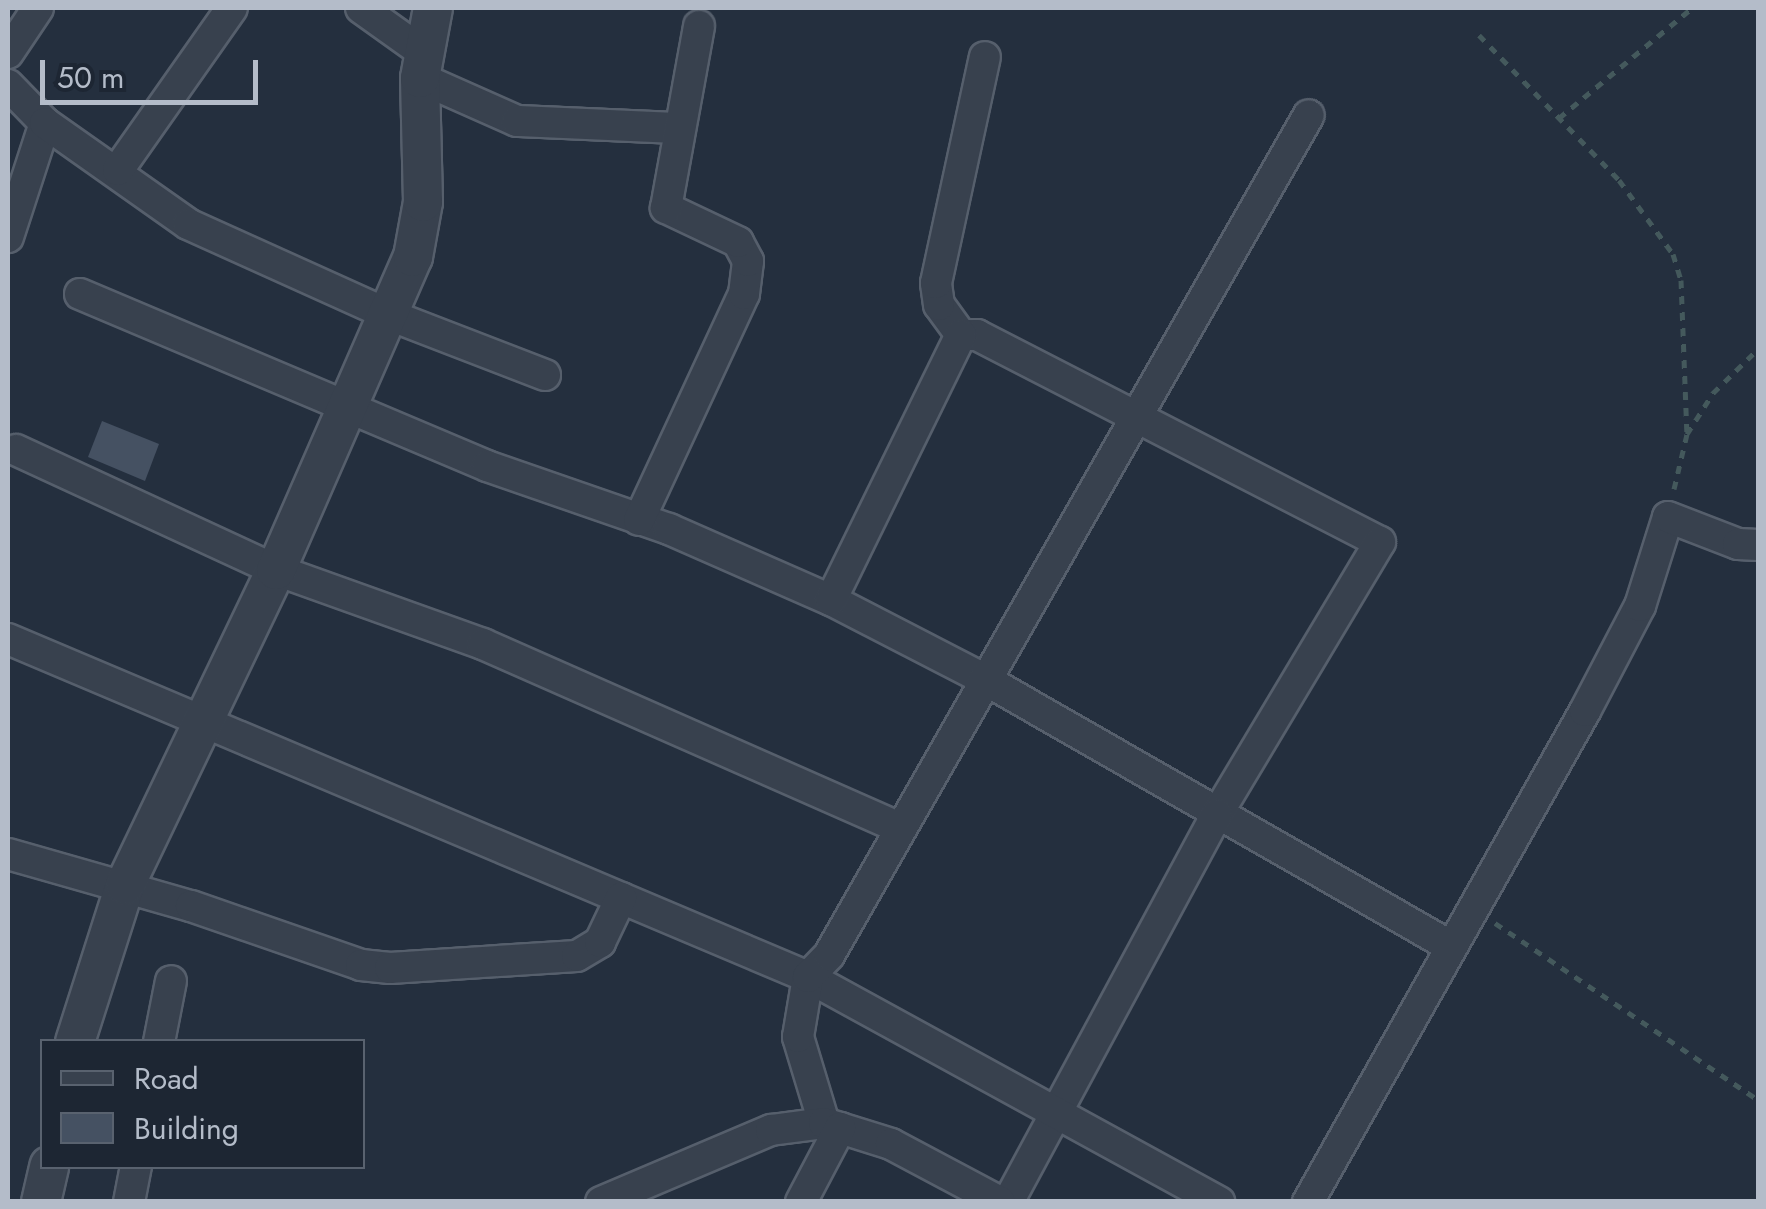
<!DOCTYPE html>
<style>
body{margin:0}
#map{position:relative;width:1766px;height:1209px;overflow:hidden;background:#242f3e;font-family:Jost,sans-serif}
div>[style]{position:absolute}
[style*='--x']{left:calc(var(--x)*1px);top:calc(var(--y)*1px);width:calc(var(--w)*1px);rotate:calc(var(--a)*1deg)}
.building>*{inset:0;background:#455162}
.path>*{height:5px;margin-top:-2.5px;transform-origin:0;background:repeating-linear-gradient(90deg,#44595c 0 8px,transparent 0 16px)}
.roads{filter:drop-shadow(2px 0 #565f6c) drop-shadow(-2px 0 #565f6c) drop-shadow(0 2px #565f6c) drop-shadow(0 -2px #565f6c)}
.minor>*{height:30px;margin:-15px;padding:0 15px;transform-origin:15px;border-radius:15px;background:#38414e}
.tertiary>*{height:38px;margin:-19px;padding:0 19px;transform-origin:19px;border-radius:19px;background:#38414e}
span{translate:-50% -50%;white-space:nowrap;text-align:center;line-height:1.15;-webkit-text-stroke:9px #1d2633;paint-order:stroke}
.frame{position:absolute;inset:0;border:10px solid #b4bcc9;pointer-events:none}
.legend{position:absolute;left:40px;top:1039px;width:325px;height:130px;box-sizing:border-box;background:#1d2633;border:2px solid #59626f;margin:0;padding:12px 18px;list-style:none;font-size:30px;color:#b4bcc9}
.legend li{display:flex;align-items:center;gap:20px;height:50px}
.legend b{width:50px;border:2px solid #59626f}
.scale{position:absolute;left:40px;top:60px;width:218px;height:45px;box-sizing:border-box;border:5px solid #b4bcc9;border-top:0;padding-left:12px;font-size:30px;line-height:35px;white-space:nowrap;color:#b4bcc9;-webkit-text-stroke:8px #1d2633;paint-order:stroke}
</style>
<div id="map">
<div class="building">
<i style="clip-path:polygon(102px 421px,159px 444px,145px 481px,88px 457px)"></i>
</div>
<div class="path">
<i style="--x:1479;--y:35;--w:202;--a:46"></i>
<i style="--x:1619;--y:180;--w:92;--a:53.9"></i>
<i style="--x:1673;--y:254;--w:27;--a:73"></i>
<i style="--x:1681;--y:280;--w:154;--a:87.8"></i>
<i style="--x:1559;--y:118;--w:173;--a:-39.6"></i>
<i style="--x:1674;--y:489;--w:57;--a:-76.7"></i>
<i style="--x:1687;--y:434;--w:49;--a:-57.6"></i>
<i style="--x:1713;--y:393;--w:63;--a:-44.4"></i>
<i style="--x:1495;--y:923;--w:317;--a:33.9"></i>
</div>
<div class="roads">
<div class="minor">
<i style="--x:361;--y:8;--w:77;--a:35.5"></i>
<i style="--x:8;--y:53;--w:54;--a:-56.3"></i>
<i style="--x:420;--y:78;--w:106;--a:23.9"></i>
<i style="--x:517;--y:121;--w:161;--a:2.5"></i>
<i style="--x:8;--y:85;--w:53;--a:45.8"></i>
<i style="--x:45;--y:123;--w:120;--a:108"></i>
<i style="--x:45;--y:123;--w:175;--a:35.2"></i>
<i style="--x:188;--y:224;--w:224;--a:24.3"></i>
<i style="--x:392;--y:316;--w:164;--a:21.1"></i>
<i style="--x:118;--y:170;--w:198;--a:-54.9"></i>
<i style="--x:80;--y:294;--w:442;--a:22.9"></i>
<i style="--x:487;--y:466;--w:193;--a:19.1"></i>
<i style="--x:669;--y:529;--w:177;--a:23.7"></i>
<i style="--x:831;--y:600;--w:172;--a:27.3"></i>
<i style="--x:984;--y:679;--w:537;--a:29.81"></i>
<i style="--x:961;--y:335;--w:16;--a:0"></i>
<i style="--x:977;--y:335;--w:453;--a:27.2"></i>
<i style="--x:1380;--y:542;--w:317;--a:120.9"></i>
<i style="--x:1217;--y:814;--w:441;--a:118.3"></i>
<i style="--x:961;--y:335;--w:37;--a:-126"></i>
<i style="--x:939;--y:305;--w:22;--a:-98"></i>
<i style="--x:936;--y:283;--w:231;--a:-77.8"></i>
<i style="--x:16;--y:450;--w:286;--a:24.8"></i>
<i style="--x:276;--y:570;--w:220;--a:19.7"></i>
<i style="--x:483;--y:644;--w:453;--a:23.8"></i>
<i style="--x:639;--y:520;--w:249;--a:-65.1"></i>
<i style="--x:744;--y:294;--w:33;--a:-83"></i>
<i style="--x:748;--y:261;--w:21;--a:-118"></i>
<i style="--x:738;--y:242;--w:80;--a:-154.7"></i>
<i style="--x:666;--y:208;--w:185;--a:-79.7"></i>
<i style="--x:831;--y:600;--w:295;--a:-63.9"></i>
<i style="--x:8;--y:639;--w:868;--a:22.9"></i>
<i style="--x:808;--y:977;--w:469;--a:28.7"></i>
<i style="--x:8;--y:854;--w:190;--a:15.9"></i>
<i style="--x:191;--y:906;--w:180;--a:19.1"></i>
<i style="--x:361;--y:965;--w:29;--a:6"></i>
<i style="--x:390;--y:968;--w:187;--a:-3.7"></i>
<i style="--x:577;--y:956;--w:27;--a:-31"></i>
<i style="--x:600;--y:942;--w:49;--a:-64.5"></i>
<i style="--x:159;--y:1042;--w:62;--a:-78.9"></i>
<i style="--x:824;--y:1123;--w:90;--a:-106.8"></i>
<i style="--x:798;--y:1037;--w:61;--a:-80.5"></i>
<i style="--x:808;--y:977;--w:30;--a:-46"></i>
<i style="--x:829;--y:955;--w:967;--a:-60.26"></i>
<i style="--x:129;--y:1202;--w:37;--a:-79"></i>
<i style="--x:601;--y:1202;--w:185;--a:-23"></i>
<i style="--x:771;--y:1130;--w:53;--a:-7.5"></i>
<i style="--x:824;--y:1123;--w:70;--a:17.4"></i>
<i style="--x:891;--y:1144;--w:123;--a:28"></i>
<i style="--x:801;--y:1202;--w:84;--a:-62.2"></i>
<i style="--x:1308;--y:1202;--w:564;--a:-60.57"></i>
<i style="--x:1585;--y:711;--w:119;--a:-62.4"></i>
<i style="--x:1640;--y:606;--w:93;--a:-72.5"></i>
<i style="--x:1668;--y:517;--w:75;--a:21.1"></i>
<i style="--x:1738;--y:544;--w:20;--a:3"></i>
</div>
<div class="tertiary">
<i style="--x:75;--y:1042;--w:165;--a:-72.3"></i>
<i style="--x:125;--y:885;--w:349;--a:-64.4"></i>
<i style="--x:276;--y:570;--w:342;--a:-66.4"></i>
<i style="--x:413;--y:257;--w:56;--a:-79.7"></i>
<i style="--x:423;--y:202;--w:124;--a:-91.4"></i>
<i style="--x:420;--y:78;--w:71;--a:-79.5"></i>
<i style="--x:41;--y:1202;--w:37;--a:-77"></i>
</div>
</div>
<div class="frame"></div>
<ul class="legend">
<li><b style="height:12px;background:#38414e"></b>Road</li>
<li><b style="height:28px;background:#455162"></b>Building</li>
</ul>
<div class="scale">50 m</div>
</div>
